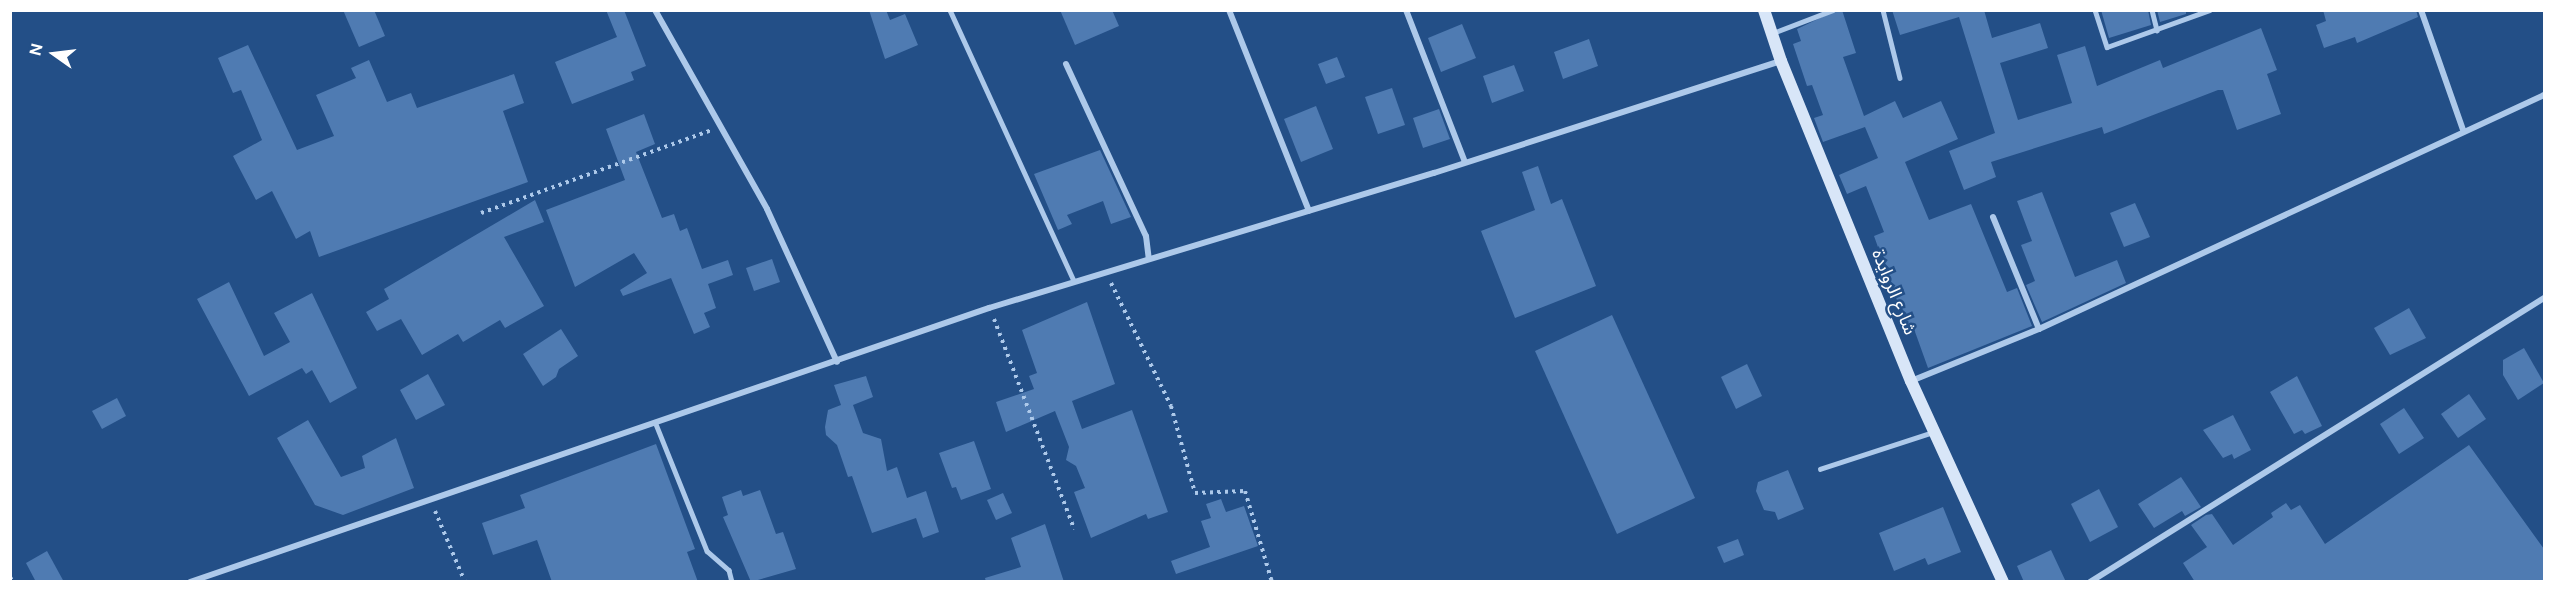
<!DOCTYPE html>
<meta charset="utf-8">
<style>
body{margin:0}
#map{position:relative;width:2555px;height:592px;overflow:hidden;background:#234f87;font-family:"DM Sans","Noto Sans Arabic",sans-serif}
div>[style]{position:absolute}
[style*='--x']{left:calc(var(--x)*1px);top:calc(var(--y)*1px);width:calc(var(--w)*1px);rotate:calc(var(--a)*1deg)}
.building>*{inset:0;background:#4f7bb2}
.path>*{height:4px;margin-top:-2px;transform-origin:0;background:repeating-linear-gradient(90deg,#adc9ea 0 3px,transparent 0 7.5px)}
.lane>*{height:4.5px;margin:-2.25px;padding:0 2.25px;transform-origin:2.25px;border-radius:2.25px;background:#adc9ea}
.street>*{height:6px;margin:-3px;padding:0 3px;transform-origin:3px;border-radius:3px;background:#adc9ea}
.secondary>*{height:12px;margin:-6px;padding:0 6px;transform-origin:6px;border-radius:6px;background:#d8e6f8}
span{translate:-50% -50%;white-space:nowrap;text-align:center;line-height:1.15;-webkit-text-stroke:5px #234f87;paint-order:stroke}
.street-label{font-size:18px;color:#fff}
.frame{position:absolute;inset:0;border:12px solid #fff;pointer-events:none}
.north{position:absolute;left:24px;top:24px;width:60px;height:60px;-webkit-text-stroke:4px #234f87;paint-order:stroke;rotate:284deg;font-size:16px;font-weight:700;line-height:24px;text-align:center;color:#fff}
.north::after{content:'';display:block;margin:auto;width:21px;height:27px;background:#fff;clip-path:polygon(50% 0,100% 100%,50% 72%,0 100%)}
</style>
<div id="map">
<div class="building">
<i style="clip-path:polygon(343px 10px,374px 10px,385px 36px,359px 47px)"></i>
<i style="clip-path:polygon(606px 10px,624px 10px,646px 66px,631px 72px,634px 80px,572px 104px,555px 62px,617px 37px)"></i>
<i style="clip-path:polygon(869px 10px,886px 10px,890px 20px,905px 14px,918px 45px,885px 59px)"></i>
<i style="clip-path:polygon(1060px 10px,1112px 10px,1119px 26px,1075px 45px)"></i>
<i style="clip-path:polygon(1837px 10px,1842px 10px,1856px 53px,1843px 57px,1864px 116px,1895px 101px,1903px 118px,1941px 101px,1958px 139px,1905px 162px,1929px 220px,1971px 204px,2007px 292px,2017px 288px,2032px 326px,1928px 368px,1914px 329px,1908px 331px,1874px 236px,1884px 232px,1866px 186px,1847px 194px,1839px 175px,1878px 158px,1865px 127px,1823px 142px,1814px 118px,1823px 115px,1812px 85px,1807px 86px,1793px 44px,1801px 41px,1797px 29px)"></i>
<i style="clip-path:polygon(1892px 10px,1984px 10px,1992px 38px,2040px 23px,2048px 48px,2000px 63px,2018px 120px,2072px 103px,2057px 55px,2085px 46px,2097px 86px,2160px 60px,2163px 68px,2261px 28px,2277px 70px,2267px 74px,2281px 114px,2237px 130px,2223px 90px,2218px 90px,2104px 134px,2102px 127px,1991px 162px,1996px 177px,1964px 190px,1949px 151px,1995px 133px,1959px 17px,1900px 35px)"></i>
<i style="clip-path:polygon(2101px 10px,2148px 10px,2151px 25px,2109px 38px)"></i>
<i style="clip-path:polygon(2157px 10px,2186px 10px,2186px 14px,2160px 22px)"></i>
<i style="clip-path:polygon(2323px 10px,2416px 10px,2418px 17px,2357px 43px,2355px 37px,2324px 48px,2316px 25px,2326px 21px)"></i>
<i style="clip-path:polygon(1462px 24px,1476px 58px,1441px 72px,1428px 38px)"></i>
<i style="clip-path:polygon(1589px 39px,1598px 66px,1563px 79px,1554px 52px)"></i>
<i style="clip-path:polygon(248px 45px,297px 150px,334px 136px,316px 95px,356px 78px,351px 68px,369px 60px,387px 102px,411px 93px,417px 108px,514px 74px,524px 103px,503px 111px,528px 182px,319px 257px,310px 231px,296px 239px,272px 191px,256px 200px,233px 156px,262px 140px,241px 90px,233px 93px,218px 58px)"></i>
<i style="clip-path:polygon(1337px 57px,1345px 77px,1326px 84px,1318px 64px)"></i>
<i style="clip-path:polygon(1514px 65px,1524px 91px,1492px 103px,1483px 76px)"></i>
<i style="clip-path:polygon(1392px 88px,1405px 125px,1378px 134px,1365px 97px)"></i>
<i style="clip-path:polygon(1316px 106px,1333px 149px,1301px 162px,1284px 119px)"></i>
<i style="clip-path:polygon(1439px 109px,1450px 139px,1423px 148px,1413px 118px)"></i>
<i style="clip-path:polygon(644px 114px,655px 144px,636px 152px,662px 218px,674px 214px,680px 231px,687px 228px,702px 269px,728px 260px,733px 275px,708px 284px,716px 308px,704px 313px,710px 327px,694px 334px,671px 278px,623px 296px,620px 290px,647px 273px,634px 253px,575px 287px,546px 210px,625px 180px,606px 129px)"></i>
<i style="clip-path:polygon(1100px 150px,1131px 217px,1111px 224px,1103px 201px,1067px 215px,1072px 224px,1058px 230px,1034px 174px)"></i>
<i style="clip-path:polygon(1538px 166px,1551px 204px,1562px 199px,1596px 286px,1515px 318px,1481px 231px,1535px 210px,1522px 172px)"></i>
<i style="clip-path:polygon(2042px 192px,2075px 277px,2117px 260px,2126px 283px,2042px 322px,2026px 285px,2035px 281px,2021px 245px,2032px 241px,2017px 201px)"></i>
<i style="clip-path:polygon(535px 200px,544px 222px,504px 237px,544px 306px,505px 328px,500px 320px,463px 342px,458px 334px,422px 355px,401px 319px,377px 331px,366px 312px,389px 299px,384px 289px)"></i>
<i style="clip-path:polygon(2135px 203px,2150px 237px,2124px 247px,2110px 213px)"></i>
<i style="clip-path:polygon(772px 259px,780px 282px,754px 291px,746px 268px)"></i>
<i style="clip-path:polygon(229px 282px,264px 356px,290px 342px,274px 313px,312px 293px,357px 388px,330px 403px,312px 370px,306px 374px,302px 368px,249px 396px,197px 299px)"></i>
<i style="clip-path:polygon(1087px 302px,1115px 384px,1072px 401px,1082px 429px,1132px 410px,1168px 512px,1148px 519px,1146px 514px,1091px 538px,1074px 492px,1085px 488px,1076px 466px,1066px 460px,1069px 447px,1055px 411px,1006px 432px,996px 402px,1034px 389px,1029px 376px,1037px 373px,1022px 330px)"></i>
<i style="clip-path:polygon(2409px 308px,2426px 338px,2390px 355px,2374px 328px)"></i>
<i style="clip-path:polygon(1612px 315px,1695px 498px,1617px 534px,1535px 351px)"></i>
<i style="clip-path:polygon(561px 329px,578px 356px,559px 369px,556px 377px,543px 386px,523px 354px)"></i>
<i style="clip-path:polygon(2524px 348px,2544px 383px,2518px 400px,2503px 375px,2503px 360px)"></i>
<i style="clip-path:polygon(1747px 364px,1762px 396px,1736px 409px,1721px 377px)"></i>
<i style="clip-path:polygon(428px 374px,445px 405px,416px 420px,400px 390px)"></i>
<i style="clip-path:polygon(866px 376px,873px 397px,853px 405px,863px 433px,881px 439px,887px 471px,897px 467px,907px 498px,926px 491px,939px 532px,923px 538px,916px 518px,872px 533px,852px 476px,848px 477px,837px 445px,826px 435px,825px 427px,828px 410px,841px 405px,834px 385px)"></i>
<i style="clip-path:polygon(2297px 376px,2322px 426px,2305px 434px,2302px 430px,2294px 434px,2270px 392px)"></i>
<i style="clip-path:polygon(2469px 394px,2486px 419px,2458px 438px,2441px 414px)"></i>
<i style="clip-path:polygon(117px 398px,126px 416px,102px 429px,92px 411px)"></i>
<i style="clip-path:polygon(2404px 408px,2424px 438px,2399px 454px,2380px 424px)"></i>
<i style="clip-path:polygon(2233px 415px,2251px 450px,2234px 459px,2232px 454px,2223px 458px,2203px 430px)"></i>
<i style="clip-path:polygon(308px 420px,341px 477px,365px 468px,362px 456px,396px 438px,414px 488px,343px 515px,315px 505px,277px 438px)"></i>
<i style="clip-path:polygon(974px 441px,991px 489px,961px 500px,956px 487px,952px 488px,939px 453px)"></i>
<i style="clip-path:polygon(656px 444px,695px 549px,687px 552px,698px 582px,552px 582px,537px 540px,493px 555px,482px 523px,525px 508px,520px 495px)"></i>
<i style="clip-path:polygon(2469px 445px,2544px 549px,2544px 582px,2195px 582px,2183px 563px,2207px 547px,2191px 525px,2206px 515px,2212px 514px,2233px 545px,2273px 517px,2271px 513px,2286px 503px,2291px 510px,2300px 505px,2325px 544px)"></i>
<i style="clip-path:polygon(1788px 470px,1804px 509px,1778px 520px,1775px 512px,1764px 510px,1756px 491px,1758px 482px)"></i>
<i style="clip-path:polygon(2181px 477px,2201px 507px,2185px 516px,2182px 511px,2154px 528px,2138px 504px)"></i>
<i style="clip-path:polygon(2099px 489px,2118px 527px,2090px 542px,2071px 504px)"></i>
<i style="clip-path:polygon(741px 490px,743px 496px,760px 490px,776px 534px,783px 532px,796px 569px,751px 582px,723px 517px,728px 515px,722px 497px)"></i>
<i style="clip-path:polygon(1003px 493px,1012px 513px,996px 520px,987px 500px)"></i>
<i style="clip-path:polygon(1221px 499px,1226px 512px,1244px 506px,1258px 546px,1176px 574px,1171px 561px,1210px 547px,1201px 521px,1211px 518px,1206px 504px)"></i>
<i style="clip-path:polygon(1943px 507px,1961px 552px,1928px 565px,1925px 558px,1894px 571px,1879px 533px)"></i>
<i style="clip-path:polygon(1045px 524px,1064px 582px,986px 582px,985px 578px,1021px 567px,1011px 538px)"></i>
<i style="clip-path:polygon(1738px 539px,1744px 555px,1724px 563px,1717px 547px)"></i>
<i style="clip-path:polygon(2051px 550px,2066px 582px,2024px 582px,2017px 566px)"></i>
<i style="clip-path:polygon(47px 551px,64px 582px,36px 582px,26px 563px)"></i>
</div>
<div class="path">
<i style="--x:481;--y:213;--w:245;--a:-19.8"></i>
<i style="--x:1111;--y:283;--w:137;--a:64"></i>
<i style="--x:1171;--y:406;--w:90;--a:74.6"></i>
<i style="--x:1195;--y:493;--w:50;--a:-2.3"></i>
<i style="--x:1245;--y:491;--w:95;--a:73.5"></i>
<i style="--x:994;--y:319;--w:225;--a:69.1"></i>
<i style="--x:435;--y:511;--w:77;--a:67.1"></i>
<i style="--x:10;--y:577;--w:6;--a:59"></i>
</div>
<div class="lane">
<i style="--x:950;--y:10;--w:298;--a:65.4"></i>
<i style="--x:1883;--y:10;--w:70;--a:76"></i>
<i style="--x:2095;--y:10;--w:39;--a:72"></i>
<i style="--x:2107;--y:47;--w:109;--a:-19.8"></i>
<i style="--x:2152;--y:10;--w:21;--a:76"></i>
<i style="--x:1773;--y:33;--w:64;--a:-21"></i>
<i style="--x:656;--y:424;--w:137;--a:68.1"></i>
<i style="--x:707;--y:551;--w:29;--a:41"></i>
<i style="--x:729;--y:570;--w:12;--a:76"></i>
<i style="--x:1820;--y:469;--w:119;--a:-18.1"></i>
</div>
<div class="street">
<i style="--x:655;--y:10;--w:228;--a:60.6"></i>
<i style="--x:767;--y:209;--w:168;--a:65.4"></i>
<i style="--x:1229;--y:10;--w:216;--a:68.3"></i>
<i style="--x:1406;--y:10;--w:163;--a:68.8"></i>
<i style="--x:2421;--y:10;--w:127;--a:70.7"></i>
<i style="--x:1066;--y:64;--w:190;--a:65.1"></i>
<i style="--x:1146;--y:236;--w:23;--a:83"></i>
<i style="--x:1993;--y:217;--w:121;--a:67.7"></i>
<i style="--x:1911;--y:381;--w:138;--a:-22.1"></i>
<i style="--x:2039;--y:329;--w:557;--a:-24.86"></i>
<i style="--x:190;--y:582;--w:845;--a:-18.93"></i>
<i style="--x:989;--y:308;--w:465;--a:-16.9"></i>
<i style="--x:1434;--y:173;--w:365;--a:-17.9"></i>
<i style="--x:2090;--y:582;--w:536;--a:-32.03"></i>
</div>
<div class="secondary">
<i style="--x:1764;--y:10;--w:54;--a:71.6"></i>
<i style="--x:1781;--y:61;--w:345;--a:67.9"></i>
<i style="--x:1911;--y:381;--w:221;--a:65.4"></i>
</div>
<div class="street-label">
<span style="left:1894px;top:292px;rotate:68deg">شارع الروايدة</span>
</div>
<div class="frame"></div>
<div class="north">N</div>
</div>
